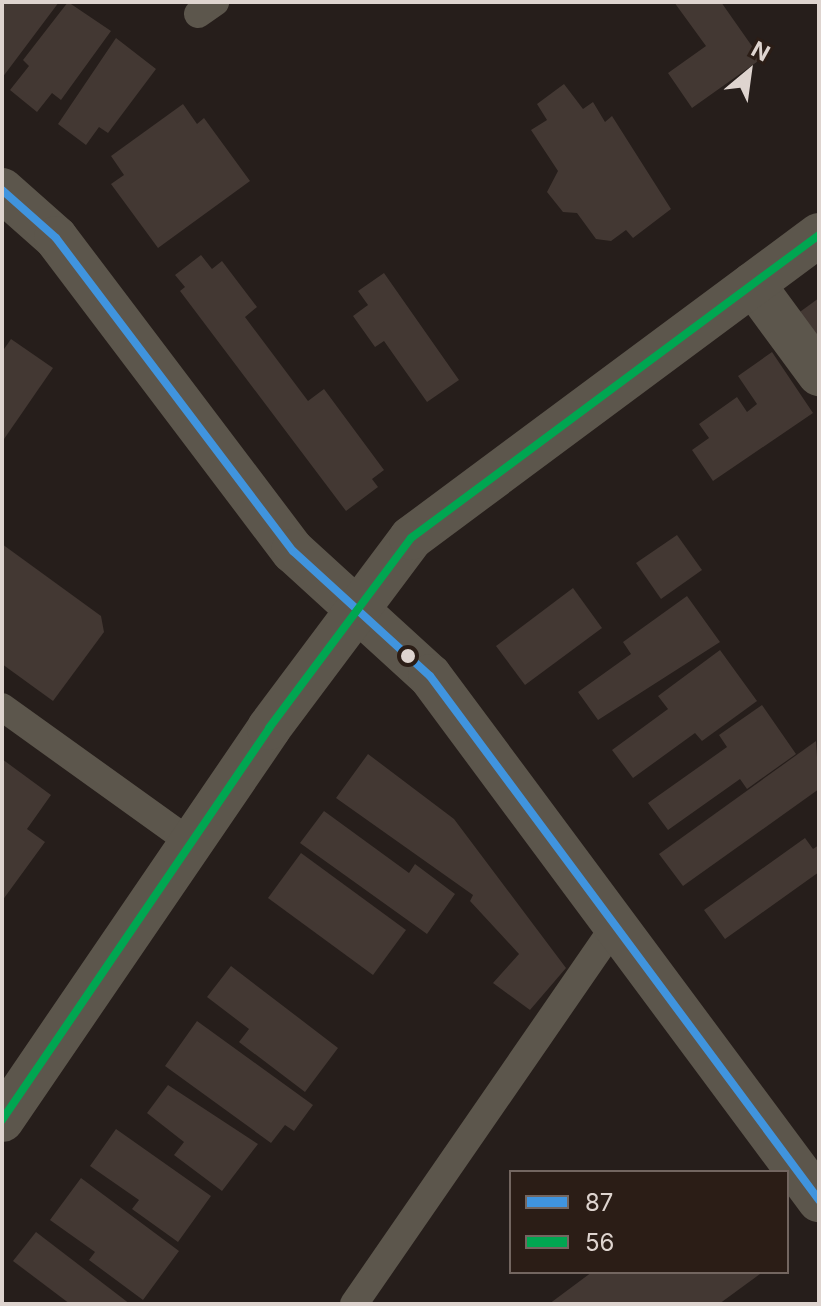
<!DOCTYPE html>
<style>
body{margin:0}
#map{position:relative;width:821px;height:1306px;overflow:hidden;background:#261e1b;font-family:Inter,sans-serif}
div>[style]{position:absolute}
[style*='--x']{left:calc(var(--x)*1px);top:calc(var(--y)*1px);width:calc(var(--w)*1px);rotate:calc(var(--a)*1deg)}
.building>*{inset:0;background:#433833}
.service>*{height:28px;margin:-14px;padding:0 14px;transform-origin:14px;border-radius:14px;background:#5c564c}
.minor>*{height:44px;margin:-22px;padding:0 22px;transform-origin:22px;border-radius:22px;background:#5c564c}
.tertiary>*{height:44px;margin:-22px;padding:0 22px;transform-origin:22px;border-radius:22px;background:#5c564c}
.bus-1>*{height:8px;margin:-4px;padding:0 4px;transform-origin:4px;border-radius:4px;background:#4094de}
.bus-2>*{height:8px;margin:-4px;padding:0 4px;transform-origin:4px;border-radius:4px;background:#00a651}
.dots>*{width:22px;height:22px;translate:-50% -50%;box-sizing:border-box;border:4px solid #2b1d16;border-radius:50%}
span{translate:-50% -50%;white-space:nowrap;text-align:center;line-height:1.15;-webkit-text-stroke:8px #2b1d16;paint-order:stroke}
.frame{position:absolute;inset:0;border:4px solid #ded4cf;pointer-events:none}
.legend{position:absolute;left:509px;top:1170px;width:280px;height:104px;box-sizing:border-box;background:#2b1d16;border:2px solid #736660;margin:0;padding:10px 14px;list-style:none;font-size:24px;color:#ded4cf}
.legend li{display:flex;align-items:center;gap:16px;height:40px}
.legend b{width:40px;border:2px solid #736660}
.north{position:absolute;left:709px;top:32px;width:80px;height:80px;-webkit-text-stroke:6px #2b1d16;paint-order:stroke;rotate:29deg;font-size:22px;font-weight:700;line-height:32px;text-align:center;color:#ded4cf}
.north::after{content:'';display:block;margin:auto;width:28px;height:36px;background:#ded4cf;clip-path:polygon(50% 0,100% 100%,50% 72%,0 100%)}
</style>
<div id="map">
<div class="building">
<i style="clip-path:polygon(2px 2px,59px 2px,2px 78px)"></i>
<i style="clip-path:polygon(68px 2px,111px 31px,61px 100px,52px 93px,37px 112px,10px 90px,29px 66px,23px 60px)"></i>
<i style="clip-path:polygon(674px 2px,721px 2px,761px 59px,692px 108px,668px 73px,706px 46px)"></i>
<i style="clip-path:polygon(116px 38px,156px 69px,108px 133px,99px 127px,86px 145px,58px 124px)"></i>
<i style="clip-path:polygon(564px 84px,583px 109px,593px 102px,605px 122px,612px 116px,671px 209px,633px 238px,626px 230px,611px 241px,596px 239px,577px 213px,563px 212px,547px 192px,558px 171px,531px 130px,547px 120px,537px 104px)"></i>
<i style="clip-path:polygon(183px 104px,197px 124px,204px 118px,250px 181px,158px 248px,111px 184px,124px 175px,111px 156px)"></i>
<i style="clip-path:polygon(201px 255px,212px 269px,222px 261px,257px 307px,245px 317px,308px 401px,324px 389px,384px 470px,372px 479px,378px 487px,346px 511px,180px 291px,185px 287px,175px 275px)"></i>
<i style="clip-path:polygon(384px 273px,459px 380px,427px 402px,384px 341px,375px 347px,353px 316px,368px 305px,358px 291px)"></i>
<i style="clip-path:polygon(819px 298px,819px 344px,797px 314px)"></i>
<i style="clip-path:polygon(11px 339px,53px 368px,2px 442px,2px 352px)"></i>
<i style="clip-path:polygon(772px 352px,813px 413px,713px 481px,692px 450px,709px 438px,699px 424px,737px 397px,747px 412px,757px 404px,738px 376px)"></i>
<i style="clip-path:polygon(677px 535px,702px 570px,661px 599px,636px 563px)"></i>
<i style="clip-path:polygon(2px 544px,101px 616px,104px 632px,53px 701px,2px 664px)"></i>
<i style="clip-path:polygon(573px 588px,602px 628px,525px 685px,496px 646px)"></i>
<i style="clip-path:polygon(687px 596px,720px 642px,598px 720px,578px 692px,631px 654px,623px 642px)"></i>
<i style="clip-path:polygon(720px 650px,757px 701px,702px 741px,695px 733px,633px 778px,612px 750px,668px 709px,658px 696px)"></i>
<i style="clip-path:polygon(762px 705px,796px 754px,747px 789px,740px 779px,668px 830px,648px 803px,727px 747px,719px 735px)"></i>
<i style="clip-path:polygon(816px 741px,819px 789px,683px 886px,659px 854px)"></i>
<i style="clip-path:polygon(368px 754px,454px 819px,566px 968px,530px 1010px,493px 983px,519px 954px,470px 901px,473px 895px,336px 798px)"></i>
<i style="clip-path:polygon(2px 759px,51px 795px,27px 829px,45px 842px,2px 901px)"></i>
<i style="clip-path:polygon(324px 811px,409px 873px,415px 864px,455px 894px,427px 934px,300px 843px)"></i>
<i style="clip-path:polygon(805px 838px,813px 849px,819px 845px,819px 872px,725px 939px,704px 910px)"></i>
<i style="clip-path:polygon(301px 853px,406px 930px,373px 975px,268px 898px)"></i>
<i style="clip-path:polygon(231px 966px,338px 1048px,305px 1092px,239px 1042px,249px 1029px,207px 997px)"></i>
<i style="clip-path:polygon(197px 1021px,313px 1105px,294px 1131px,285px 1125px,271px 1143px,165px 1066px)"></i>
<i style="clip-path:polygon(168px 1085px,258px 1144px,222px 1191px,174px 1155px,184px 1142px,147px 1113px)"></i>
<i style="clip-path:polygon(116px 1129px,211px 1196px,178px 1242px,132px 1209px,139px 1200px,90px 1166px)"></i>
<i style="clip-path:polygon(81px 1178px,179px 1251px,143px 1300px,89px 1260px,95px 1252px,50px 1220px)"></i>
<i style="clip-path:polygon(36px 1232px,130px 1304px,70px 1304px,13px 1261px)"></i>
<i style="clip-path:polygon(592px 1272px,759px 1272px,760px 1274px,719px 1304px,549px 1304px)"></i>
</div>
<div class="service">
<i style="--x:198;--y:14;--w:21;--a:-35"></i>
<i style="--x:2;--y:707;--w:233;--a:35.7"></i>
<i style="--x:354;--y:1304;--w:460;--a:-55.4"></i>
</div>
<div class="minor">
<i style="--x:2;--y:190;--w:72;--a:41.6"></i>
<i style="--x:56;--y:238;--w:393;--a:52.9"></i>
<i style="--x:293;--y:551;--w:185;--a:42.4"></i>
<i style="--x:430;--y:676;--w:653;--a:53.41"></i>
<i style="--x:753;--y:284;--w:112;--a:53.7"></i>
</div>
<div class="tertiary">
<i style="--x:2;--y:1120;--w:474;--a:-55.7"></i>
<i style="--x:269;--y:728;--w:237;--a:-53.2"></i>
<i style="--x:411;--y:538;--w:508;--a:-36.6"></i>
</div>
<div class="bus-1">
<i style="--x:2;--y:190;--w:72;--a:41.6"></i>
<i style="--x:56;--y:238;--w:393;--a:52.9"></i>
<i style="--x:293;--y:551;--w:185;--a:42.4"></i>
<i style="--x:430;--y:676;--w:653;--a:53.41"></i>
</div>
<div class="bus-2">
<i style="--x:2;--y:1120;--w:474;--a:-55.7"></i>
<i style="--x:269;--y:728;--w:237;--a:-53.2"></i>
<i style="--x:411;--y:538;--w:508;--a:-36.6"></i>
</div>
<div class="dots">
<i style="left:408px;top:656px;background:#ded4cf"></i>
</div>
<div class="frame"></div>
<ul class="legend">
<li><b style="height:10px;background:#4094de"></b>87</li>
<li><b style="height:10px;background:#00a651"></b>56</li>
</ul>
<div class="north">N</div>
</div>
